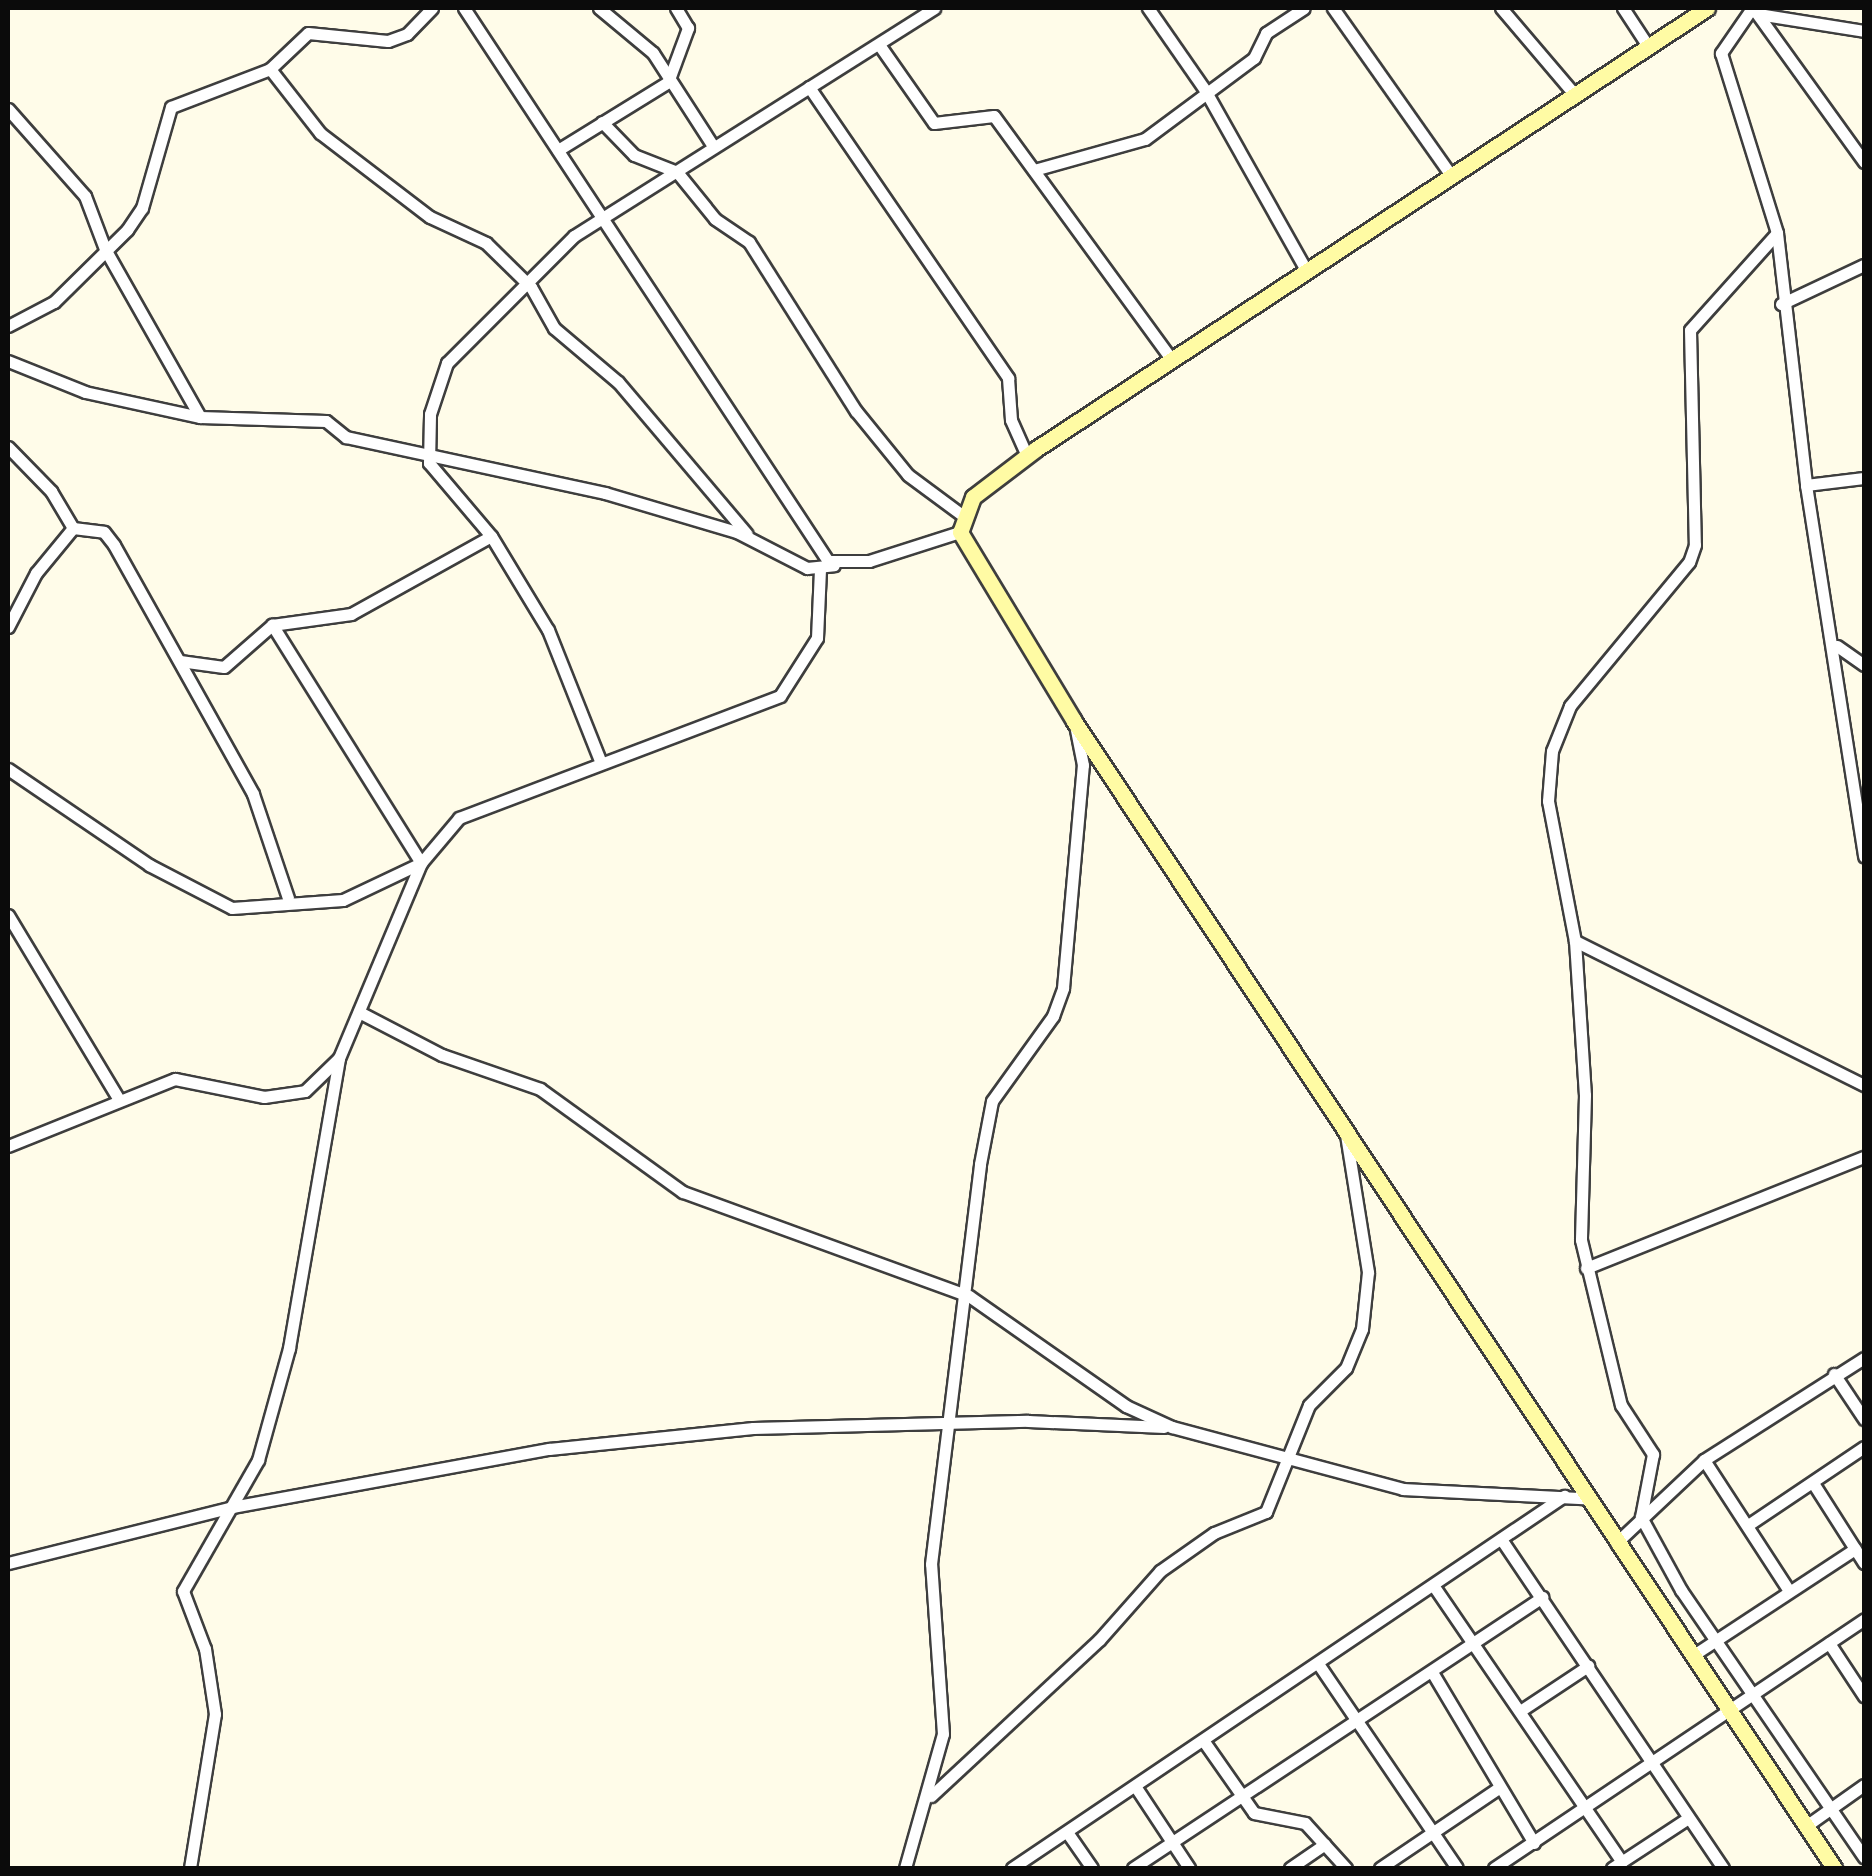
<!DOCTYPE html>
<style>
body{margin:0}
#map{position:relative;width:1872px;height:1876px;overflow:hidden;background:#fffce9;font-family:"Playfair Display",serif}
div>[style]{position:absolute}
[style*='--x']{left:calc(var(--x)*1px);top:calc(var(--y)*1px);width:calc(var(--w)*1px);rotate:calc(var(--a)*1deg)}
.roads{filter:drop-shadow(2px 0 #3e3e3e) drop-shadow(-2px 0 #3e3e3e) drop-shadow(0 2px #3e3e3e) drop-shadow(0 -2px #3e3e3e)}
.street>*{height:11px;margin:-5.5px;padding:0 5.5px;transform-origin:5.5px;border-radius:5.5px;background:#fff}
.secondary>*{height:15px;margin:-7.5px;padding:0 7.5px;transform-origin:7.5px;border-radius:7.5px;background:#fffba4}
span{translate:-50% -50%;white-space:nowrap;text-align:center;line-height:1.15;-webkit-text-stroke:10px #fff;paint-order:stroke}
.frame{position:absolute;inset:0;border:10px solid #0b0b0b;pointer-events:none}
</style>
<div id="map">
<div class="roads">
<div class="street">
<i style="--x:464;--y:8;--w:662;--a:56.65"></i>
<i style="--x:828;--y:561;--w:41;--a:0"></i>
<i style="--x:869;--y:561;--w:96;--a:-17.7"></i>
<i style="--x:599;--y:8;--w:70;--a:39.8"></i>
<i style="--x:653;--y:53;--w:111;--a:57.2"></i>
<i style="--x:1148;--y:8;--w:100;--a:55.2"></i>
<i style="--x:1205;--y:90;--w:209;--a:60.7"></i>
<i style="--x:1333;--y:8;--w:207;--a:54.8"></i>
<i style="--x:1501;--y:8;--w:114;--a:49.6"></i>
<i style="--x:1623;--y:8;--w:45;--a:56.7"></i>
<i style="--x:1752;--y:8;--w:55;--a:124.6"></i>
<i style="--x:1721;--y:53;--w:189;--a:72.7"></i>
<i style="--x:1777;--y:233;--w:254;--a:83.4"></i>
<i style="--x:1806;--y:485;--w:376;--a:81.1"></i>
<i style="--x:1753;--y:8;--w:190;--a:54.2"></i>
<i style="--x:1758;--y:14;--w:107;--a:9.1"></i>
<i style="--x:880;--y:46;--w:94;--a:55"></i>
<i style="--x:934;--y:123;--w:60;--a:-6.7"></i>
<i style="--x:994;--y:116;--w:302;--a:53.9"></i>
<i style="--x:270;--y:69;--w:81;--a:52"></i>
<i style="--x:320;--y:133;--w:138;--a:37.4"></i>
<i style="--x:430;--y:217;--w:62;--a:24.9"></i>
<i style="--x:486;--y:243;--w:63;--a:44.4"></i>
<i style="--x:531;--y:287;--w:47;--a:60.7"></i>
<i style="--x:554;--y:328;--w:84;--a:40.2"></i>
<i style="--x:618;--y:382;--w:199;--a:49.7"></i>
<i style="--x:809;--y:87;--w:353;--a:55.6"></i>
<i style="--x:1008;--y:378;--w:42;--a:85.9"></i>
<i style="--x:1011;--y:420;--w:39;--a:66"></i>
<i style="--x:8;--y:109;--w:116;--a:48.5"></i>
<i style="--x:85;--y:196;--w:57;--a:69.3"></i>
<i style="--x:105;--y:249;--w:193;--a:60.5"></i>
<i style="--x:602;--y:122;--w:46;--a:45.9"></i>
<i style="--x:634;--y:155;--w:46;--a:21.6"></i>
<i style="--x:677;--y:172;--w:60;--a:51"></i>
<i style="--x:715;--y:219;--w:41;--a:34.1"></i>
<i style="--x:749;--y:242;--w:200;--a:57.7"></i>
<i style="--x:856;--y:411;--w:82;--a:50.9"></i>
<i style="--x:908;--y:475;--w:67;--a:36.5"></i>
<i style="--x:558;--y:150;--w:129;--a:-31.7"></i>
<i style="--x:668;--y:82;--w:58;--a:-69.7"></i>
<i style="--x:688;--y:28;--w:23;--a:-121"></i>
<i style="--x:1034;--y:170;--w:115;--a:-15.6"></i>
<i style="--x:1145;--y:139;--w:136;--a:-36.6"></i>
<i style="--x:1254;--y:58;--w:28;--a:-64"></i>
<i style="--x:1266;--y:33;--w:45;--a:-33.3"></i>
<i style="--x:1777;--y:233;--w:130;--a:131.9"></i>
<i style="--x:1690;--y:330;--w:215;--a:88.7"></i>
<i style="--x:1695;--y:545;--w:18;--a:109"></i>
<i style="--x:1689;--y:562;--w:187;--a:129.6"></i>
<i style="--x:1570;--y:706;--w:48;--a:111.8"></i>
<i style="--x:1552;--y:751;--w:50;--a:94.6"></i>
<i style="--x:1548;--y:801;--w:143;--a:79.1"></i>
<i style="--x:1575;--y:941;--w:154;--a:86.3"></i>
<i style="--x:1585;--y:1095;--w:145;--a:91.6"></i>
<i style="--x:1581;--y:1240;--w:170;--a:76.4"></i>
<i style="--x:1621;--y:1405;--w:59;--a:56.9"></i>
<i style="--x:1653;--y:1454;--w:64;--a:100.8"></i>
<i style="--x:1641;--y:1517;--w:83;--a:61.3"></i>
<i style="--x:1681;--y:1590;--w:324;--a:55.6"></i>
<i style="--x:1781;--y:304;--w:92;--a:-25.2"></i>
<i style="--x:8;--y:326;--w:52;--a:-27.6"></i>
<i style="--x:54;--y:302;--w:103;--a:-44.6"></i>
<i style="--x:127;--y:230;--w:27;--a:-56"></i>
<i style="--x:142;--y:208;--w:105;--a:-74"></i>
<i style="--x:171;--y:107;--w:106;--a:-21"></i>
<i style="--x:270;--y:69;--w:52;--a:-43.5"></i>
<i style="--x:308;--y:33;--w:80;--a:5.7"></i>
<i style="--x:388;--y:41;--w:20;--a:-20"></i>
<i style="--x:407;--y:34;--w:36;--a:-46"></i>
<i style="--x:8;--y:361;--w:83;--a:21.9"></i>
<i style="--x:85;--y:392;--w:118;--a:12.3"></i>
<i style="--x:200;--y:417;--w:126;--a:1.8"></i>
<i style="--x:326;--y:421;--w:26;--a:39"></i>
<i style="--x:346;--y:437;--w:265;--a:12.2"></i>
<i style="--x:605;--y:493;--w:138;--a:16.5"></i>
<i style="--x:737;--y:532;--w:79;--a:27.2"></i>
<i style="--x:807;--y:568;--w:27;--a:-6"></i>
<i style="--x:8;--y:447;--w:62;--a:45.7"></i>
<i style="--x:51;--y:491;--w:43;--a:59.3"></i>
<i style="--x:73;--y:528;--w:31;--a:7"></i>
<i style="--x:104;--y:532;--w:16;--a:52"></i>
<i style="--x:114;--y:545;--w:285;--a:60.8"></i>
<i style="--x:253;--y:794;--w:110;--a:71.4"></i>
<i style="--x:1806;--y:485;--w:58;--a:-6.9"></i>
<i style="--x:8;--y:627;--w:61;--a:-62.6"></i>
<i style="--x:36;--y:573;--w:58;--a:-50.6"></i>
<i style="--x:1837;--y:646;--w:33;--a:35"></i>
<i style="--x:180;--y:661;--w:44;--a:7.8"></i>
<i style="--x:224;--y:667;--w:64;--a:-41.2"></i>
<i style="--x:272;--y:625;--w:80;--a:-7.9"></i>
<i style="--x:351;--y:614;--w:160;--a:-29.1"></i>
<i style="--x:601;--y:763;--w:143;--a:-111.7"></i>
<i style="--x:548;--y:630;--w:110;--a:-121.2"></i>
<i style="--x:491;--y:536;--w:96;--a:-130.3"></i>
<i style="--x:429;--y:463;--w:49;--a:-88.8"></i>
<i style="--x:430;--y:414;--w:54;--a:-71.6"></i>
<i style="--x:447;--y:363;--w:180;--a:-45"></i>
<i style="--x:574;--y:236;--w:426;--a:-32.3"></i>
<i style="--x:8;--y:769;--w:171;--a:34.2"></i>
<i style="--x:149;--y:865;--w:93;--a:27.4"></i>
<i style="--x:232;--y:908;--w:111;--a:-4.1"></i>
<i style="--x:343;--y:900;--w:86;--a:-25.4"></i>
<i style="--x:421;--y:863;--w:59;--a:-49.8"></i>
<i style="--x:459;--y:818;--w:343;--a:-20.8"></i>
<i style="--x:780;--y:696;--w:69;--a:-57.5"></i>
<i style="--x:817;--y:638;--w:69;--a:-87.5"></i>
<i style="--x:8;--y:915;--w:216;--a:59"></i>
<i style="--x:1575;--y:941;--w:323;--a:26.5"></i>
<i style="--x:359;--y:1012;--w:93;--a:27.4"></i>
<i style="--x:442;--y:1055;--w:104;--a:19.1"></i>
<i style="--x:540;--y:1089;--w:176;--a:35.8"></i>
<i style="--x:683;--y:1192;--w:304;--a:20"></i>
<i style="--x:969;--y:1296;--w:192;--a:35"></i>
<i style="--x:1126;--y:1406;--w:51;--a:24.5"></i>
<i style="--x:1172;--y:1427;--w:239;--a:15"></i>
<i style="--x:1403;--y:1489;--w:180;--a:2.9"></i>
<i style="--x:8;--y:1146;--w:180;--a:-21.9"></i>
<i style="--x:175;--y:1079;--w:91;--a:11.4"></i>
<i style="--x:264;--y:1097;--w:41;--a:-8.3"></i>
<i style="--x:305;--y:1091;--w:47;--a:-44.1"></i>
<i style="--x:339;--y:1058;--w:212;--a:-67.2"></i>
<i style="--x:421;--y:863;--w:281;--a:-122"></i>
<i style="--x:1586;--y:1268;--w:299;--a:-21.8"></i>
<i style="--x:1834;--y:1374;--w:54;--a:56.3"></i>
<i style="--x:1704;--y:1460;--w:156;--a:57"></i>
<i style="--x:1813;--y:1483;--w:95;--a:57.5"></i>
<i style="--x:1748;--y:1525;--w:140;--a:-33.9"></i>
<i style="--x:1501;--y:1539;--w:397;--a:56"></i>
<i style="--x:1616;--y:1543;--w:121;--a:-43.3"></i>
<i style="--x:1704;--y:1460;--w:190;--a:-32.5"></i>
<i style="--x:8;--y:1563;--w:231;--a:-14"></i>
<i style="--x:232;--y:1507;--w:322;--a:-10.4"></i>
<i style="--x:549;--y:1449;--w:205;--a:-5.9"></i>
<i style="--x:753;--y:1428;--w:275;--a:-1.5"></i>
<i style="--x:1028;--y:1421;--w:136;--a:2.5"></i>
<i style="--x:1433;--y:1585;--w:335;--a:55.7"></i>
<i style="--x:1829;--y:1643;--w:64;--a:56.6"></i>
<i style="--x:1692;--y:1656;--w:195;--a:-33.3"></i>
<i style="--x:1319;--y:1665;--w:245;--a:55.8"></i>
<i style="--x:1432;--y:1672;--w:199;--a:59.2"></i>
<i style="--x:1520;--y:1711;--w:82;--a:-33.5"></i>
<i style="--x:1205;--y:1743;--w:85;--a:55"></i>
<i style="--x:1254;--y:1813;--w:52;--a:11.1"></i>
<i style="--x:1305;--y:1823;--w:61;--a:47.7"></i>
<i style="--x:1137;--y:1789;--w:95;--a:56.6"></i>
<i style="--x:931;--y:1796;--w:229;--a:-42.9"></i>
<i style="--x:1099;--y:1640;--w:92;--a:-48.5"></i>
<i style="--x:1160;--y:1571;--w:66;--a:-35.1"></i>
<i style="--x:1214;--y:1533;--w:56;--a:-22"></i>
<i style="--x:1266;--y:1512;--w:115;--a:-68.1"></i>
<i style="--x:1309;--y:1405;--w:52;--a:-45"></i>
<i style="--x:1346;--y:1368;--w:42;--a:-67.7"></i>
<i style="--x:1362;--y:1329;--w:57;--a:-84"></i>
<i style="--x:1368;--y:1272;--w:139;--a:-99.1"></i>
<i style="--x:1806;--y:1826;--w:71;--a:-35.3"></i>
<i style="--x:1069;--y:1835;--w:40;--a:55.1"></i>
<i style="--x:190;--y:1868;--w:156;--a:-80.8"></i>
<i style="--x:215;--y:1714;--w:66;--a:-98.7"></i>
<i style="--x:205;--y:1649;--w:62;--a:-110.8"></i>
<i style="--x:183;--y:1591;--w:151;--a:-60.2"></i>
<i style="--x:258;--y:1460;--w:116;--a:-74.5"></i>
<i style="--x:289;--y:1348;--w:294;--a:-80.2"></i>
<i style="--x:905;--y:1868;--w:139;--a:-74.2"></i>
<i style="--x:943;--y:1734;--w:170;--a:-94"></i>
<i style="--x:931;--y:1564;--w:403;--a:-83"></i>
<i style="--x:980;--y:1164;--w:64;--a:-79.2"></i>
<i style="--x:992;--y:1101;--w:105;--a:-54.3"></i>
<i style="--x:1053;--y:1016;--w:30;--a:-70"></i>
<i style="--x:1063;--y:988;--w:224;--a:-84.9"></i>
<i style="--x:1083;--y:765;--w:41;--a:-101.3"></i>
<i style="--x:1012;--y:1868;--w:666;--a:-33.98"></i>
<i style="--x:1133;--y:1868;--w:491;--a:-33.5"></i>
<i style="--x:1290;--y:1868;--w:42;--a:-34.4"></i>
<i style="--x:1380;--y:1868;--w:141;--a:-34"></i>
<i style="--x:1494;--y:1868;--w:446;--a:-33.9"></i>
<i style="--x:1612;--y:1868;--w:91;--a:-33.3"></i>
</div>
<div class="secondary">
<i style="--x:1707;--y:8;--w:803;--a:146.69"></i>
<i style="--x:1036;--y:449;--w:79;--a:142.7"></i>
<i style="--x:973;--y:497;--w:37;--a:110"></i>
<i style="--x:960;--y:532;--w:221;--a:58.9"></i>
<i style="--x:1074;--y:721;--w:1376;--a:56.47"></i>
</div>
</div>
<div class="frame"></div>
</div>
